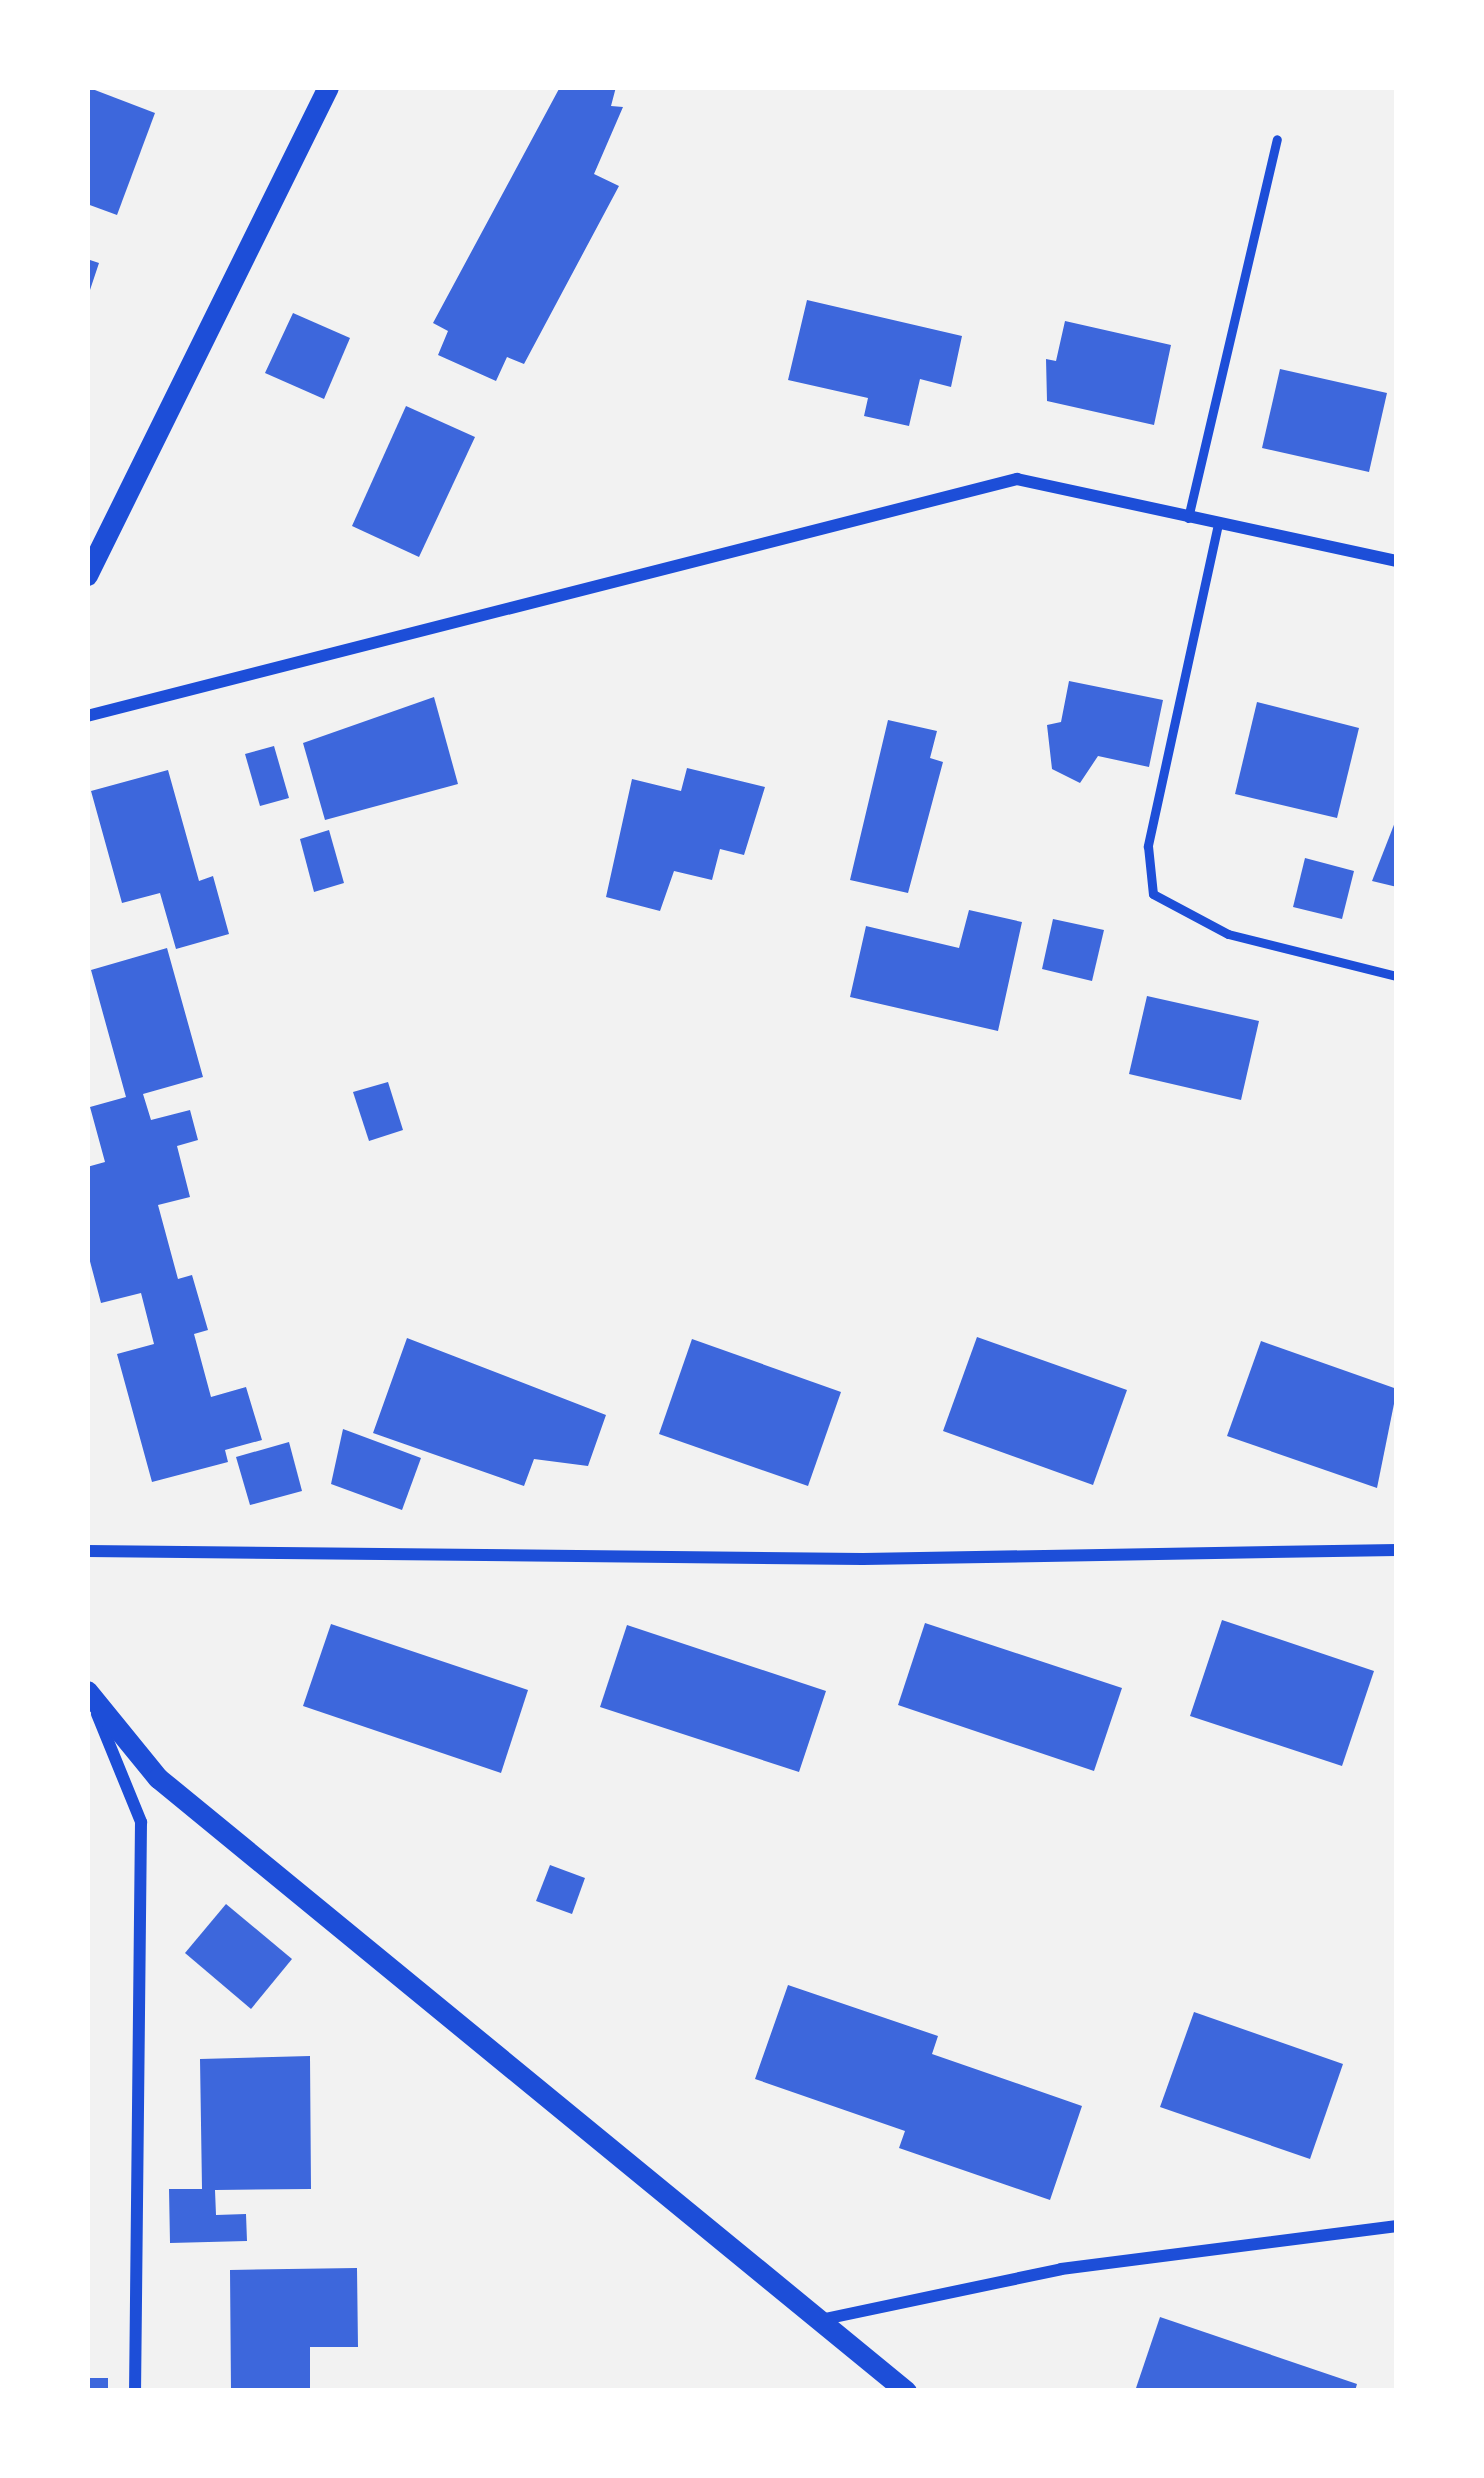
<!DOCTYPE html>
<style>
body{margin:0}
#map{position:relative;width:1484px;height:2478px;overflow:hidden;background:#f2f2f2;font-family:Commissioner,sans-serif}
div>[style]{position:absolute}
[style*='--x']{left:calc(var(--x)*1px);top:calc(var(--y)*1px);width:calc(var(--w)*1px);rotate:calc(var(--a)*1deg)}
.building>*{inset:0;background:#3d67dc}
.service>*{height:9px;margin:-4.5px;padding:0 4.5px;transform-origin:4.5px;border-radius:4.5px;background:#1d4ed8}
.minor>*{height:12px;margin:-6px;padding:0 6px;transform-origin:6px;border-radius:6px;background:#1d4ed8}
.tertiary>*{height:21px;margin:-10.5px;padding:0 10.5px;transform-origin:10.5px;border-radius:10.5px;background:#1d4ed8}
span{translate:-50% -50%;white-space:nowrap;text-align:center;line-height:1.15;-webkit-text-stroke:9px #fff;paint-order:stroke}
.frame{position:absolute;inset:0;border:90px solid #fff;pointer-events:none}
</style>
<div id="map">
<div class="building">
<i style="clip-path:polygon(87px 87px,155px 113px,117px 215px,87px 204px)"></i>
<i style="clip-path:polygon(560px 87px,616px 87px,611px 106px,623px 107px,594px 174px,619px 186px,524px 364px,507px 357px,496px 381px,438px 355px,448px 331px,433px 323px)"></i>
<i style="clip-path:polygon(87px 259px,99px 263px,88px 296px,87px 295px)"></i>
<i style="clip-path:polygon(807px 300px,962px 336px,951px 387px,920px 379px,909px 426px,864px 416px,868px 398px,788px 380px)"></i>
<i style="clip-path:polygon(293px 313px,350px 338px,324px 399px,265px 373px)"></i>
<i style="clip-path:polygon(1065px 321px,1171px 345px,1154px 425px,1047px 401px,1046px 359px,1056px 361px)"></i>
<i style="clip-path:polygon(1280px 369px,1387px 393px,1369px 472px,1262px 448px)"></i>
<i style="clip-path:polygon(406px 406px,475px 437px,419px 557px,352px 526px)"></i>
<i style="clip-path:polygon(1069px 681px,1163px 700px,1149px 767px,1098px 756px,1080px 783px,1052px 769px,1047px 725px,1061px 722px)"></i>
<i style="clip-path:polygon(434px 697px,458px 784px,325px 820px,303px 743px)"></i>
<i style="clip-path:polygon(1257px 702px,1359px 728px,1337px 818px,1235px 794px)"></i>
<i style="clip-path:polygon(888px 720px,937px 731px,930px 758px,943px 762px,908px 893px,850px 880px)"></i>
<i style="clip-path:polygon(274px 746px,289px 798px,260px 806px,245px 754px)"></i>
<i style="clip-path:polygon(687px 768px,765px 787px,744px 855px,720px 849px,712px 880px,674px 871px,660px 911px,606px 897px,632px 779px,681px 791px)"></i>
<i style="clip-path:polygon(168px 770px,199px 881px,213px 876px,229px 934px,176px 949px,160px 893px,122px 903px,91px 791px)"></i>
<i style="clip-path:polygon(1397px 817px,1397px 887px,1372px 881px)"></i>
<i style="clip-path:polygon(329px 830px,344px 883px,314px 892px,300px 839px)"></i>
<i style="clip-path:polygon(1305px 858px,1354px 871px,1342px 919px,1293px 907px)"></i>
<i style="clip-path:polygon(969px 910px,1022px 922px,998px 1031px,850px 997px,866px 926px,959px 948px)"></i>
<i style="clip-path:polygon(1053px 919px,1104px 930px,1092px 981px,1042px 969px)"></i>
<i style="clip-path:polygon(167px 948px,203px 1077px,143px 1094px,151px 1120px,190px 1110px,198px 1140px,177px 1146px,190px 1197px,158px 1205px,178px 1279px,192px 1275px,208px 1330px,194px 1334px,211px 1397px,246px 1387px,262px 1440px,225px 1450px,228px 1462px,152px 1482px,117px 1354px,154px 1344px,141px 1293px,101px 1303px,87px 1250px,87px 1167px,105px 1162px,90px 1107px,126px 1097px,91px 970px)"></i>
<i style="clip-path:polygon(1147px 996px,1259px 1021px,1241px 1100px,1129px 1074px)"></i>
<i style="clip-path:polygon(388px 1082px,403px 1130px,369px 1141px,353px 1092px)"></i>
<i style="clip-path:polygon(977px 1337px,1127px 1390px,1093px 1485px,943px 1431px)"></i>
<i style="clip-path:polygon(407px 1338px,606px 1415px,588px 1466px,534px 1459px,524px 1486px,373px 1433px)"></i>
<i style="clip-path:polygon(692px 1339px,841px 1392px,808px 1486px,659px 1434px)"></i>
<i style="clip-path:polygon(1261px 1341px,1397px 1389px,1377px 1488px,1227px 1436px)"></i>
<i style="clip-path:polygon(343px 1429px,421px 1458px,402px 1510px,331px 1484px)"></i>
<i style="clip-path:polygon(289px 1442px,302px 1491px,250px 1505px,236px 1457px)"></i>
<i style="clip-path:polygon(1222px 1620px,1374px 1671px,1342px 1766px,1190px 1716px)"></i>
<i style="clip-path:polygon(925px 1623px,1122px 1688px,1094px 1771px,898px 1705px)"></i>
<i style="clip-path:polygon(331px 1624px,528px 1690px,501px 1773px,303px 1706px)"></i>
<i style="clip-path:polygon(627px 1625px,826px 1691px,799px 1772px,600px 1707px)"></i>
<i style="clip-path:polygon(550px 1865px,585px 1878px,572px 1914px,536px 1901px)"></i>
<i style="clip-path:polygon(226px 1904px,292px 1959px,251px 2009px,185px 1953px)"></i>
<i style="clip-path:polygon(788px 1985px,938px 2036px,932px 2054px,1082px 2106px,1050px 2200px,899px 2148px,905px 2131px,755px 2079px)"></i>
<i style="clip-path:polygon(1194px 2012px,1343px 2064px,1310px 2159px,1160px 2107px)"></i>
<i style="clip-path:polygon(310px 2056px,311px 2189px,215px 2190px,216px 2215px,246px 2214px,247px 2241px,170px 2243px,169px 2189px,202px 2189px,200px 2059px)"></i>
<i style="clip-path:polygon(357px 2268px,358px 2347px,310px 2347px,310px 2391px,231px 2391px,230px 2270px)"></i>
<i style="clip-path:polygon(1160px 2317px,1357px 2384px,1355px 2391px,1135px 2391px)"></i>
<i style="clip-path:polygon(87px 2378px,108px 2378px,108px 2391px,87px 2391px)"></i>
</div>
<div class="service">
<i style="--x:1188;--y:518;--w:389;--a:-76.8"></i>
<i style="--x:1218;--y:524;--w:330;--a:102.3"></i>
<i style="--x:1148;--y:846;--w:48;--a:84.1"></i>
<i style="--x:1153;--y:894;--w:85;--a:28.1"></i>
<i style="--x:1228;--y:934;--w:174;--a:14"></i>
</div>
<div class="minor">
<i style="--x:87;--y:716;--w:960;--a:-14.3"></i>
<i style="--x:1017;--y:479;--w:389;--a:12.2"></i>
<i style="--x:87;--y:1551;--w:776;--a:0.59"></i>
<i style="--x:863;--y:1559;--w:534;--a:-0.97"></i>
<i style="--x:97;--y:1714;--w:117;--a:67.8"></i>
<i style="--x:141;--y:1822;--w:569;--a:90.6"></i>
<i style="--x:820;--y:2320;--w:246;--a:-11.9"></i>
<i style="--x:1061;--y:2269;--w:339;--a:-7.3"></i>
</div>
<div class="tertiary">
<i style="--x:87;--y:575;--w:544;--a:-63.72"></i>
<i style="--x:87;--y:1691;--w:112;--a:50.8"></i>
<i style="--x:158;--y:1778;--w:967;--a:39.34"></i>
</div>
<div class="frame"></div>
</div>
